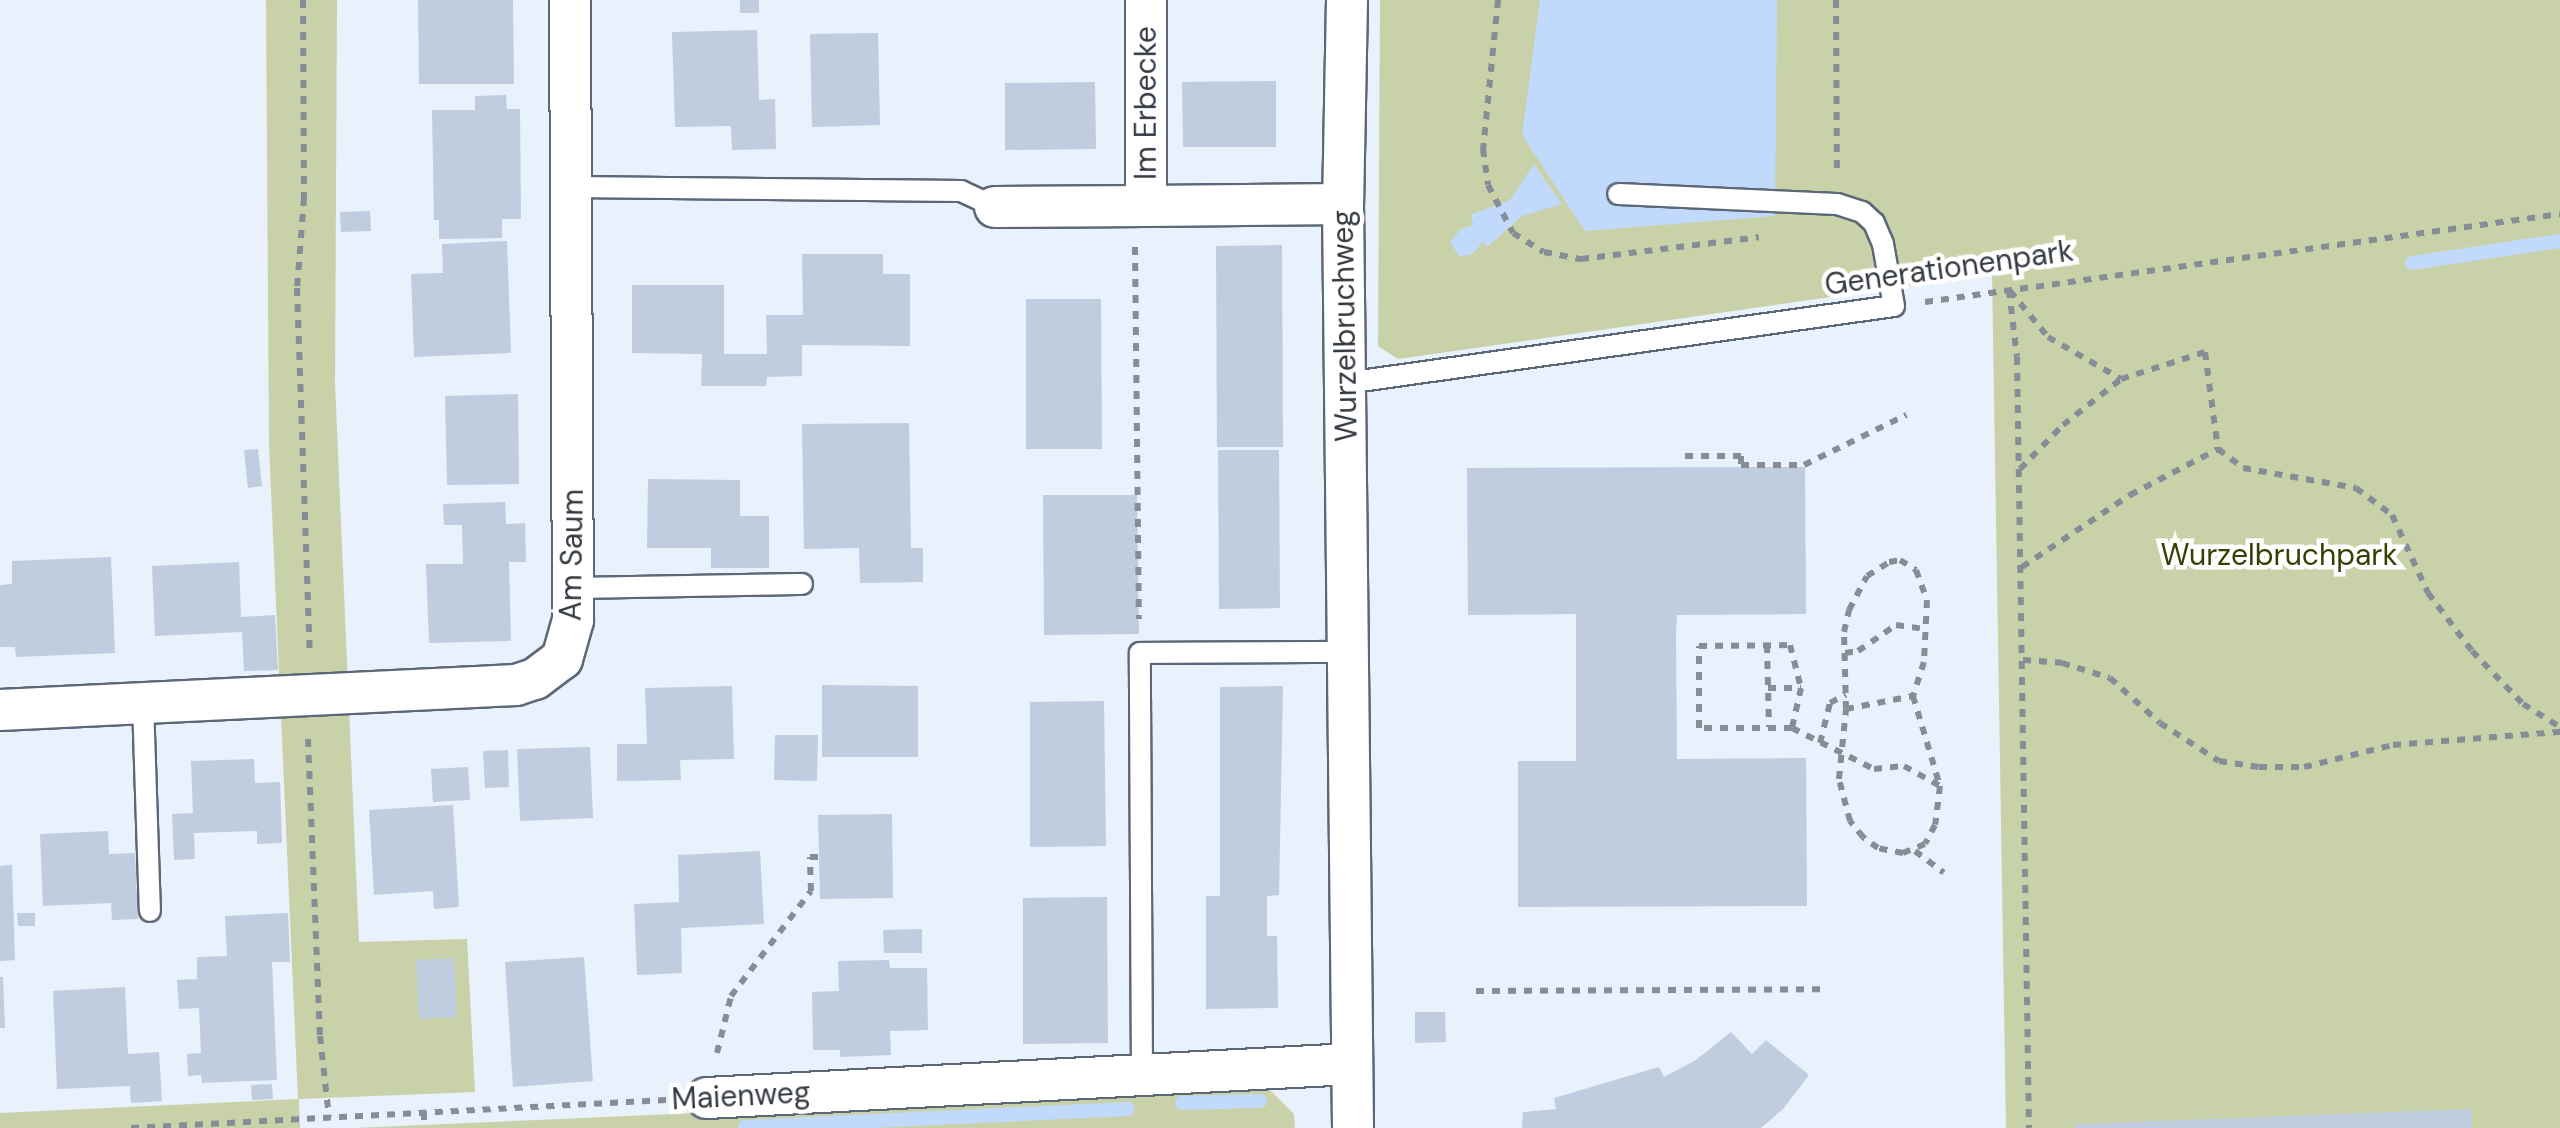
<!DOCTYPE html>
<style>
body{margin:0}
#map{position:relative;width:2560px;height:1128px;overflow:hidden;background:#e8f1fc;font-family:"DM Sans",sans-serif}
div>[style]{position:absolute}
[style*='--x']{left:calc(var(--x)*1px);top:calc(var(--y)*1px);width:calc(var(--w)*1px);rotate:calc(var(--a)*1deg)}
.green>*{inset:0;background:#c9d1a9}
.water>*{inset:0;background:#c1dafb}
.stream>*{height:14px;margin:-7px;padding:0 7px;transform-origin:7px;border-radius:7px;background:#c1dafb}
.building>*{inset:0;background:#bfcddf}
.path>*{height:6px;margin-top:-3px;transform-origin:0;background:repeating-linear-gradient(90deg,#868d96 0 8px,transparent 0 16px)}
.roads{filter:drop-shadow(2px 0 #5c6878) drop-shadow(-2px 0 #5c6878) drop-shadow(0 2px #5c6878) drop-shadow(0 -2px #5c6878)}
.lane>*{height:20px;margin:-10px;padding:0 10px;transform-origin:10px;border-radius:10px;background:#fff}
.street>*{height:40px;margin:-20px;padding:0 20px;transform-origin:20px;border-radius:20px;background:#fff}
span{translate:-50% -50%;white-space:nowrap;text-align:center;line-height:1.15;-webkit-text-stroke:9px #fff;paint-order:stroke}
.street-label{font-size:30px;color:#343a41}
.park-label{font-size:30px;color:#383e04}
</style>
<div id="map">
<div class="green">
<i style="clip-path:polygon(266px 0,337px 0,335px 383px,359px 942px,467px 939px,475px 1092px,299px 1099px,300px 1128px,0 1128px,0 1113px,298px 1099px,269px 445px)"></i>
<i style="clip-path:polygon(1380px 0,2560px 0,2560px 1128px,2006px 1128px,1992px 274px,1398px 359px,1378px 346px)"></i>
<i style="clip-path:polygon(1268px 1088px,1294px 1114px,1295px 1128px,354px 1128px)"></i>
</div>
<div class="water">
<i style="clip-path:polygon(1540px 0,1777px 0,1775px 216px,1585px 231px,1522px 135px)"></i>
<i style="clip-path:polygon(1534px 164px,1562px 204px,1522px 216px,1487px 247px,1483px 242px,1471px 255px,1459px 256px,1450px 242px,1461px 229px,1474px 225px,1470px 215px,1510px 200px)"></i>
</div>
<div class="stream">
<i style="--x:2412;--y:263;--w:150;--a:-8.5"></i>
<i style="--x:1182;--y:1103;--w:78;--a:-1.5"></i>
<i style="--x:745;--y:1127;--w:383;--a:-2.7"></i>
</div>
<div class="building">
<i style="clip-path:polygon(418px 0,513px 0,514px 84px,419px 84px)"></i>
<i style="clip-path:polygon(740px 0,759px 0,759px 13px,740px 13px)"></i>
<i style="clip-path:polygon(757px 30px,759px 100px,775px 99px,776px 149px,732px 150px,731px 126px,675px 127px,672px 32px)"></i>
<i style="clip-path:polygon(878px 33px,880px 125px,812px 127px,810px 34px)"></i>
<i style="clip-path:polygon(1276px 81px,1276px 147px,1183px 147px,1182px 82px)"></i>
<i style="clip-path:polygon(1095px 82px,1096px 149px,1005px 150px,1005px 83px)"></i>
<i style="clip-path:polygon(506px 95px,507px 109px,520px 109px,521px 219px,502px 219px,502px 238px,439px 239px,439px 220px,434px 220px,432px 110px,475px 110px,475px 96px)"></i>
<i style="clip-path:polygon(370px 211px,371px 231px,341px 232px,340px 212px)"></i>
<i style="clip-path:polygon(507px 241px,511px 353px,414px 357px,411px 274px,443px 273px,442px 244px)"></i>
<i style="clip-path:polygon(1282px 245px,1283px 447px,1217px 447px,1216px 246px)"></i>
<i style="clip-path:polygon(802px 254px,883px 254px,883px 274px,910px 274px,910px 346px,802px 345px,802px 376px,767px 377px,766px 386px,701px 386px,702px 354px,632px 353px,632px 285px,724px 285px,724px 354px,767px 354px,766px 315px,803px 315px)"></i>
<i style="clip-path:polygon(1026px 299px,1101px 299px,1102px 449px,1026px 449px)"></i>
<i style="clip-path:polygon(518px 394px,519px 484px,447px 485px,445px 396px)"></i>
<i style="clip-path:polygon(909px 423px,911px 548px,923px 548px,923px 582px,860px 583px,859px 548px,804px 549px,802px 424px)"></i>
<i style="clip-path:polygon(258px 449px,262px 486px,248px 488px,244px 450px)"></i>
<i style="clip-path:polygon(1218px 450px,1279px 450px,1280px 608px,1219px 609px)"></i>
<i style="clip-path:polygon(1805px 467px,1806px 614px,1677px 615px,1676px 635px,1677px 759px,1806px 758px,1807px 906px,1518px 907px,1518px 761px,1576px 761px,1576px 614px,1468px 615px,1467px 468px)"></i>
<i style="clip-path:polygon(648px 479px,740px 480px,740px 516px,769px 516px,769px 568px,711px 568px,711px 548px,647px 548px)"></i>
<i style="clip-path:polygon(1043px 495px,1137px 495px,1139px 634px,1044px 635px)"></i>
<i style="clip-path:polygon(505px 502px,506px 524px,525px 523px,526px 562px,509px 562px,511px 641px,429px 643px,426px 564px,463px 564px,462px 525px,444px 525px,443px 504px)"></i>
<i style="clip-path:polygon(111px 557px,115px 653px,16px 657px,15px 647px,0 647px,0 585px,12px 584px,12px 561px)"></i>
<i style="clip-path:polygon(239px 562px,241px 617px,275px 615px,278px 670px,244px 671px,242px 632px,155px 636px,152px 566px)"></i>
<i style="clip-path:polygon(822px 685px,918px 686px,918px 757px,822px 757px)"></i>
<i style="clip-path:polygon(732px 686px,734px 759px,680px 760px,681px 780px,617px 781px,617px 744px,647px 744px,645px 688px)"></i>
<i style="clip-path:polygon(1283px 686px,1279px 895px,1267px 896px,1267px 936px,1277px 936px,1278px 1008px,1206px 1009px,1206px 896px,1220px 896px,1220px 687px)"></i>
<i style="clip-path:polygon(1104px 701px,1106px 846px,1030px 847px,1030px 702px)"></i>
<i style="clip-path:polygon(775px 735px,818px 735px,817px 781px,774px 780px)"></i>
<i style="clip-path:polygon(590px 747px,593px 818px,520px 821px,517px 749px)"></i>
<i style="clip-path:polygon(508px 750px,509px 787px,485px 788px,483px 751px)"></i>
<i style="clip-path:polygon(254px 759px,255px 783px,280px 782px,282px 843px,257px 844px,257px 831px,194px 833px,195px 859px,174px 860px,172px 814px,193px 813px,191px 761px)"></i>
<i style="clip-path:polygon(468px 767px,470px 800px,433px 802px,431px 769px)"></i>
<i style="clip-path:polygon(453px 805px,459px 907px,434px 909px,433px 891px,374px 895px,369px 810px)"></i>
<i style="clip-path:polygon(892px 814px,893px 898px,820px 899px,818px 815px)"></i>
<i style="clip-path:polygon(108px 831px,109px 854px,135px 853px,138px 919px,112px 920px,111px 903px,43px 906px,40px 834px)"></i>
<i style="clip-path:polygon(760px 851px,764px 924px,681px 928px,682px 973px,637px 975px,634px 904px,679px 902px,678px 855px)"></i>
<i style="clip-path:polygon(12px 865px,15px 960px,0 961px,0 866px)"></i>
<i style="clip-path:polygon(1107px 897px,1108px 1043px,1023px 1044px,1023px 898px)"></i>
<i style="clip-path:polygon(17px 913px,35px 913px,35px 926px,18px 926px)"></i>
<i style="clip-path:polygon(288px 913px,290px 962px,272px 962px,277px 1080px,202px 1083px,201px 1075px,188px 1076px,187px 1054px,201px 1053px,199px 1008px,179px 1009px,177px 980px,197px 979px,197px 957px,227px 956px,225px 916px)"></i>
<i style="clip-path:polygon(922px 929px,922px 953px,884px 953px,883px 930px)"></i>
<i style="clip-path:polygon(584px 957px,593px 1081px,513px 1087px,505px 962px)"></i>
<i style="clip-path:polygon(454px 958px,457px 1017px,419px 1019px,416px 960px)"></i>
<i style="clip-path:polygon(889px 960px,890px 968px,927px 968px,928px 1030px,890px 1031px,891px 1055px,840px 1057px,840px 1050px,813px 1050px,812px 992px,839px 991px,838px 961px)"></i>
<i style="clip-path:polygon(0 977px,3px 977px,5px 1028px,0 1028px)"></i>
<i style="clip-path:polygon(125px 987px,128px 1054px,159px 1052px,162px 1101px,131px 1103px,130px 1086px,57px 1089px,53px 991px)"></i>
<i style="clip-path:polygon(1415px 1012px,1445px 1012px,1446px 1042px,1415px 1043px)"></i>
<i style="clip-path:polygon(1731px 1032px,1752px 1054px,1766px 1040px,1809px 1075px,1783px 1109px,1761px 1128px,1522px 1128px,1523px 1112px,1556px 1109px,1554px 1098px,1659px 1067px,1664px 1077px,1696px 1060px)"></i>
<i style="clip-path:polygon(272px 1084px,273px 1099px,252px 1100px,251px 1085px)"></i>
<i style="clip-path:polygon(2471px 1109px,2472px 1128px,2075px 1128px,2075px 1124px)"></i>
</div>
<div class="path">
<i style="--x:303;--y:0;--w:198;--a:89.7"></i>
<i style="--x:304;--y:198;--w:90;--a:94.4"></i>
<i style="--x:297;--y:288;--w:364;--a:88"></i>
<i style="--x:1498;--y:0;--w:150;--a:95.7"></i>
<i style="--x:1483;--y:149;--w:36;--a:82"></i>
<i style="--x:1488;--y:185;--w:54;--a:62.5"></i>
<i style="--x:1513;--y:233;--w:36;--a:32"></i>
<i style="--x:1544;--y:252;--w:38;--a:11"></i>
<i style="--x:1581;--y:259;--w:179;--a:-7"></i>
<i style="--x:1836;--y:0;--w:174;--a:89.7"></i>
<i style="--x:1135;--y:247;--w:372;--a:89.4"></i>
<i style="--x:2009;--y:290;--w:67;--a:83.2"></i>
<i style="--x:2017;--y:357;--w:771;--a:89.11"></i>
<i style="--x:2010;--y:291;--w:60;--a:50.4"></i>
<i style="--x:2048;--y:337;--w:84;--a:29.9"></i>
<i style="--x:2121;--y:379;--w:88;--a:-17.8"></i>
<i style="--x:2205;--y:352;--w:98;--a:82.4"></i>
<i style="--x:2218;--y:449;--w:31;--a:37"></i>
<i style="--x:2243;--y:468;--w:115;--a:10"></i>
<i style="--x:2356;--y:488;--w:45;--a:36.9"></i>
<i style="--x:2392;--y:515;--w:86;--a:65.2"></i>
<i style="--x:2428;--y:593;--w:73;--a:52.8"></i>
<i style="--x:2472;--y:651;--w:74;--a:46.1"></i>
<i style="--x:2523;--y:704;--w:44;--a:31.9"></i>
<i style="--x:1925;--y:302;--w:641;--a:-7.89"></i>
<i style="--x:1685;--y:456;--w:56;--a:0"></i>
<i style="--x:1741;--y:456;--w:9;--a:90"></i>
<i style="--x:1741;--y:465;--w:63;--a:0"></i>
<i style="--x:1804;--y:465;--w:114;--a:-26.1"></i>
<i style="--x:2020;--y:469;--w:62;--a:-45.7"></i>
<i style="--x:2063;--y:425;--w:74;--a:-38.4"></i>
<i style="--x:1900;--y:560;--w:19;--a:32"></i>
<i style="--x:1916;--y:570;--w:32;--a:70"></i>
<i style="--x:1927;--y:600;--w:62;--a:92.8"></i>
<i style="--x:1924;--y:662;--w:36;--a:108"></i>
<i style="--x:1913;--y:696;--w:94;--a:73.3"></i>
<i style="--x:1940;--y:786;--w:39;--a:97"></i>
<i style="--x:1935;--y:825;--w:21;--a:118"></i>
<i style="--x:1925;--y:844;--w:24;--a:158"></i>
<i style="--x:1903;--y:853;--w:25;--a:-169"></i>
<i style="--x:1878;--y:848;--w:19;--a:-144"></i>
<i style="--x:1863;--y:837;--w:21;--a:-129"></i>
<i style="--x:1850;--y:821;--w:43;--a:-104.7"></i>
<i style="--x:1839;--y:779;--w:70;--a:-84.3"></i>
<i style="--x:1846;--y:709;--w:77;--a:-91.5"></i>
<i style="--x:1844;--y:632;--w:23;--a:-77"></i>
<i style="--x:1849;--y:610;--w:38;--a:-62"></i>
<i style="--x:1867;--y:576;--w:26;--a:-32"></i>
<i style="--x:1889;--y:562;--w:11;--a:-10"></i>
<i style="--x:2022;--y:567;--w:130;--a:-33.7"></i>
<i style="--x:2130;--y:495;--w:99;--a:-27.6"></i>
<i style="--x:1767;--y:645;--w:82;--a:88.6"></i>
<i style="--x:1790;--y:645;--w:44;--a:75.7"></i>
<i style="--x:1801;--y:688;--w:41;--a:102.7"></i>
<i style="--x:1792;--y:728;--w:93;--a:180"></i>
<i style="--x:1699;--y:728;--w:82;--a:-90"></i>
<i style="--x:1699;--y:646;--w:91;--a:-0.6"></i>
<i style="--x:1845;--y:653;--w:13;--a:-9"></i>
<i style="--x:1858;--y:651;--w:46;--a:-34.4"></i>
<i style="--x:1896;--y:625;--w:28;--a:8"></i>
<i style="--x:2023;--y:660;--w:39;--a:4"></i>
<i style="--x:2062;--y:663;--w:50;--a:17.4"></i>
<i style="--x:2110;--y:678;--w:67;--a:42"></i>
<i style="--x:2160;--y:723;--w:70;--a:32.8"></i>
<i style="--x:2219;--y:761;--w:40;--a:8.5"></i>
<i style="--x:2259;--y:767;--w:45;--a:0"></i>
<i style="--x:2304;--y:767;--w:92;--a:-13.9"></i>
<i style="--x:2393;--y:745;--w:168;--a:-4.5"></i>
<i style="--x:1768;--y:688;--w:33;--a:0"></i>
<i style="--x:1846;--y:709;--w:68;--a:-11"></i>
<i style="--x:1792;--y:728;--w:92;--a:26.6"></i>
<i style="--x:1874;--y:769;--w:30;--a:-6"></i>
<i style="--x:1904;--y:766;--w:41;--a:29.1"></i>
<i style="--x:308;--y:739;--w:297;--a:87.7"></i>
<i style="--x:320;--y:1036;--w:81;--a:83.7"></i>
<i style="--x:1820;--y:743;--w:41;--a:-76"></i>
<i style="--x:1830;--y:703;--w:18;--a:-29"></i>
<i style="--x:1915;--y:851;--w:36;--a:37"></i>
<i style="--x:1476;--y:991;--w:345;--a:-0.3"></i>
<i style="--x:717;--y:1053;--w:59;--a:-76.2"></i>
<i style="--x:731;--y:996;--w:132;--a:-52.7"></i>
<i style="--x:811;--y:891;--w:34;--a:-92"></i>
<i style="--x:810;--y:857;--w:9;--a:0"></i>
<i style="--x:424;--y:1112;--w:16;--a:90"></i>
<i style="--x:131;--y:1128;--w:536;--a:-3"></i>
</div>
<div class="roads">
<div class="lane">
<i style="--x:571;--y:187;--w:390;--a:0.6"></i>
<i style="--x:961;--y:191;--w:38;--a:25"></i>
<i style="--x:1346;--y:383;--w:553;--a:-8"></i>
<i style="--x:1894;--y:306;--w:63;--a:-100.1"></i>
<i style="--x:1883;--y:244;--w:23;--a:-113"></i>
<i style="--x:1874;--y:223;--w:16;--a:-137"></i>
<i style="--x:1862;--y:212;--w:26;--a:-162"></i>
<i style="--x:1837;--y:204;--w:219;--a:-177.4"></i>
<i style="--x:573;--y:588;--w:229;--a:-1"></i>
<i style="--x:143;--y:703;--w:208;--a:88.1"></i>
<i style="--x:1142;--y:1075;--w:422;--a:-90.3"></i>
<i style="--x:1140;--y:653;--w:209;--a:-0.3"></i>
</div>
<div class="street">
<i style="--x:1146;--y:0;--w:206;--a:90"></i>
<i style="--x:1146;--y:206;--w:197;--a:-0.6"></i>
<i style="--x:1347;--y:0;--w:204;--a:91.1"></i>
<i style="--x:1343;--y:204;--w:924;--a:89.38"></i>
<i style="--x:995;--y:207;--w:151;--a:-0.4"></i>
<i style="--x:0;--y:710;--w:517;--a:-2.77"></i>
<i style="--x:516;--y:685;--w:20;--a:-18"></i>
<i style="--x:535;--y:679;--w:34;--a:-37"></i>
<i style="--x:562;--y:659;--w:41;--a:-74.2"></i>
<i style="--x:573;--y:620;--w:620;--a:-90.28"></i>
<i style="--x:707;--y:1098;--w:646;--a:-3.02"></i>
</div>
</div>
<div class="street-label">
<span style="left:1146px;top:103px;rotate:-90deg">Im Erbecke</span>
<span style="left:1949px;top:268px;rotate:-8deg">Generationenpark</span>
<span style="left:1345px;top:326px;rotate:-91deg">Wurzelbruchweg</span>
<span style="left:572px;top:555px;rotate:-89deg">Am Saum</span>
<span style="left:741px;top:1096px;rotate:-3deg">Maienweg</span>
</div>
<div class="park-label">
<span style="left:2279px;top:555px">Wurzelbruchpark</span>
</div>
</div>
